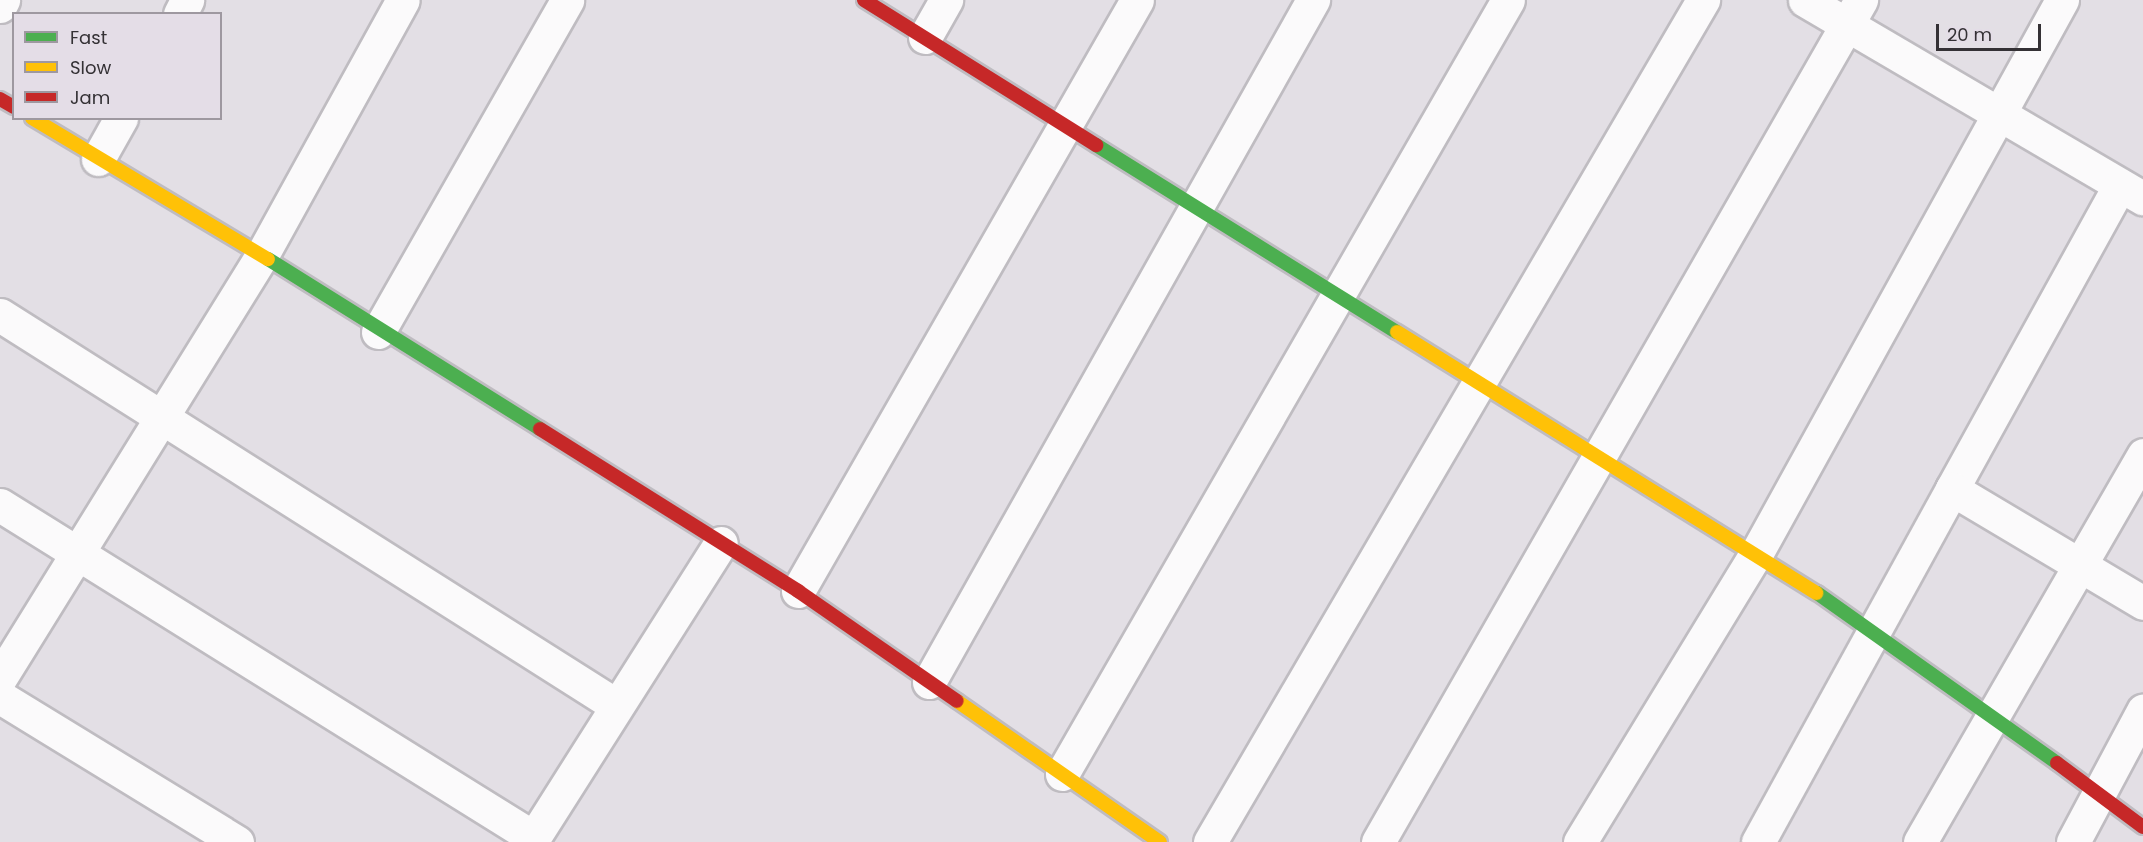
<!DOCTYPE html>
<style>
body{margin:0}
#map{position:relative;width:2143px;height:842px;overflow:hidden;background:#e3dfe5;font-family:Poppins,sans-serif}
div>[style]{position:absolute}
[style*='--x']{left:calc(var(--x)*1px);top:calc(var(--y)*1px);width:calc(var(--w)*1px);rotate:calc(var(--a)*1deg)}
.roads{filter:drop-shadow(2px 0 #bfbcc1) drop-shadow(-2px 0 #bfbcc1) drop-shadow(0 2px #bfbcc1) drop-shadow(0 -2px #bfbcc1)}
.street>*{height:33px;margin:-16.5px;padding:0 16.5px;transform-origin:16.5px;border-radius:16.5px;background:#fbfafb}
.fast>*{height:14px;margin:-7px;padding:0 7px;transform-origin:7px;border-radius:7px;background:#4caf50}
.slow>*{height:14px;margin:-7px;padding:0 7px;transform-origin:7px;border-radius:7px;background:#ffc107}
.jam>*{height:14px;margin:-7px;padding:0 7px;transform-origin:7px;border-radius:7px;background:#c62828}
span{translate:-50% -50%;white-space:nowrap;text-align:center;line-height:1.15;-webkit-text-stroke:5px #e4dde7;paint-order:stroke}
.legend{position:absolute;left:12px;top:12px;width:210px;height:108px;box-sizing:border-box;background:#e4dde7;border:2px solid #9e98a0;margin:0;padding:8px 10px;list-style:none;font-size:18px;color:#343135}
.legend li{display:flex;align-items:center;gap:12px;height:30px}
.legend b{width:30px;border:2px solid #9e98a0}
.scale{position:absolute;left:1936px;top:24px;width:105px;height:27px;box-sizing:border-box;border:3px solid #343135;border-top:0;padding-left:8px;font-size:18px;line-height:21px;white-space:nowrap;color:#343135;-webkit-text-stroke:4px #e4dde7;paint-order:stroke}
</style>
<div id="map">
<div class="roads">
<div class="street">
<i style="--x:1805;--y:0;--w:392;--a:30.4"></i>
<i style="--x:0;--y:6;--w:7;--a:-63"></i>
<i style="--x:180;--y:14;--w:16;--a:-63"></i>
<i style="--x:925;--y:37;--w:43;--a:-60.4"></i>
<i style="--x:98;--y:159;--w:47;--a:-60.7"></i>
<i style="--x:0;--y:315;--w:730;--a:32.36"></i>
<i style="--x:378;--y:332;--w:382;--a:-60.3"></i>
<i style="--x:1952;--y:489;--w:347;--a:-61.1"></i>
<i style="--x:0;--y:505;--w:629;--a:31.95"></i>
<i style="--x:798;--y:591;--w:681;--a:-60.16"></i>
<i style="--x:0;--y:678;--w:498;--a:-58.2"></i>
<i style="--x:262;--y:255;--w:291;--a:-61.1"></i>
<i style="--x:929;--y:682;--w:783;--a:-60.62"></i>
<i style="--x:0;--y:697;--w:278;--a:31.5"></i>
<i style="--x:1062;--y:774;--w:893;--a:-60.05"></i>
<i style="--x:531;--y:842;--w:354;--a:-57.6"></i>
<i style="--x:1210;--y:842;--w:976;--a:-59.65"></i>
<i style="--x:1378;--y:842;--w:971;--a:-60.16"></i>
<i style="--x:1580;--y:842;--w:338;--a:-58.6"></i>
<i style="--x:1756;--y:554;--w:633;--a:-61.09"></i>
<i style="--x:1758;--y:842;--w:403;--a:-61.2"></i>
<i style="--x:1952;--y:489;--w:222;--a:30.8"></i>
<i style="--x:1920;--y:842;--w:447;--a:-60"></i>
<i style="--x:2073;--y:842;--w:149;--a:-61.9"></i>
</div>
<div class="fast">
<i style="--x:1096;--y:145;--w:354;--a:31.9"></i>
<i style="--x:268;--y:259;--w:321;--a:32"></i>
<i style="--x:1817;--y:593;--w:294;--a:35.3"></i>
</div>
<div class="slow">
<i style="--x:32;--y:118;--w:275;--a:30.9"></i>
<i style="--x:1397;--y:332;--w:494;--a:31.9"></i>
<i style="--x:957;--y:701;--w:247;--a:34.8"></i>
</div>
<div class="jam">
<i style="--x:864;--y:0;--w:274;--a:32"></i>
<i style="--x:0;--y:99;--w:16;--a:30"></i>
<i style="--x:540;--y:429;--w:305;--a:32.1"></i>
<i style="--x:798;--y:591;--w:193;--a:34.7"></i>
<i style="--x:2057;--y:763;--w:107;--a:36.7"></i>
</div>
</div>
<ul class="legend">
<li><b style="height:8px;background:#4caf50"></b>Fast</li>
<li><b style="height:8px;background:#ffc107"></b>Slow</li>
<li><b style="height:8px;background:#c62828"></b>Jam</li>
</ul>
<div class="scale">20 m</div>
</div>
